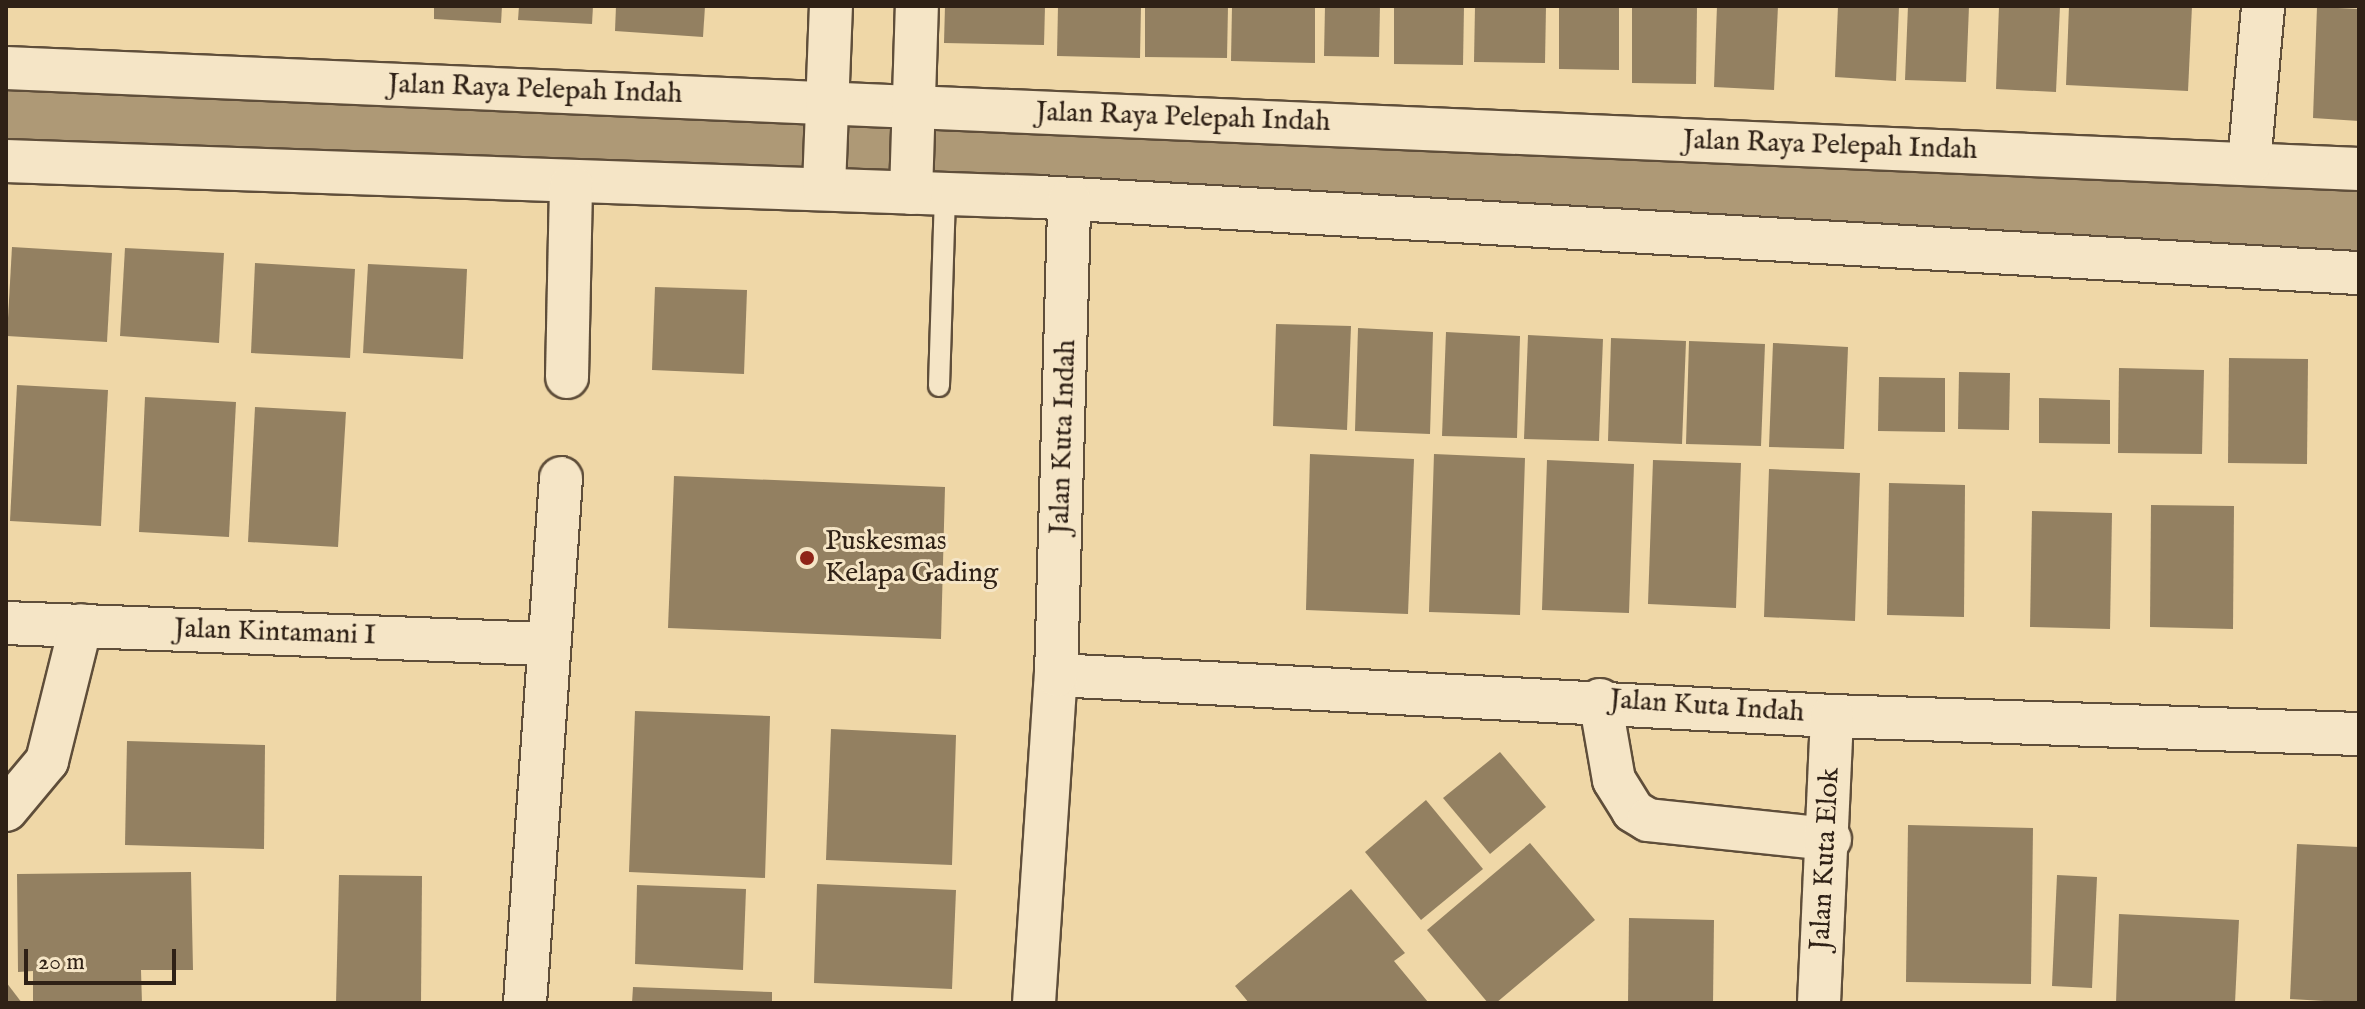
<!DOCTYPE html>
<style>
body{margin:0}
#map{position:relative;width:2365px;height:1009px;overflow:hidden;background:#efd7a7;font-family:"IM FELL English",serif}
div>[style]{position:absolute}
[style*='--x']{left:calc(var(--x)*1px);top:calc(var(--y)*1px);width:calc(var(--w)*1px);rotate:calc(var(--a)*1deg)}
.river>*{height:90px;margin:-45px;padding:0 45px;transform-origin:45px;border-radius:45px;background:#ae9976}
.building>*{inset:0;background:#938061}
.roads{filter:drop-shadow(2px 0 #5f4e3a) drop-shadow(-2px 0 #5f4e3a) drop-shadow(0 2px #5f4e3a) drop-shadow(0 -2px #5f4e3a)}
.service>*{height:20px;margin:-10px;padding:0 10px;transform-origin:10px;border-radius:10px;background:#f5e5c6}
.minor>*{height:42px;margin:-21px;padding:0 21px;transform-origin:21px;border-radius:21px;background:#f5e5c6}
.dots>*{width:22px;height:22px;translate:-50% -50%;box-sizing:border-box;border:4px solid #f5e5c6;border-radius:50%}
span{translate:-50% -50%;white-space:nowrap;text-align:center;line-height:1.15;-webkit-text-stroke:6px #f5e5c6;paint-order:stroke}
.street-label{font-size:28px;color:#2f2116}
.poi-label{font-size:28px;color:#2f2116}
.left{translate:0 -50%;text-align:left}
.frame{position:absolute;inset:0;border:8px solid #2f2116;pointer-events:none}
.scale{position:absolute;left:24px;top:949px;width:152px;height:36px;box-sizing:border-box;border:4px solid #2f2116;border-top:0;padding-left:10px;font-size:24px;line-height:28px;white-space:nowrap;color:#2f2116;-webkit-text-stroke:6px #f5e5c6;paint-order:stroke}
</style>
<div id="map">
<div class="river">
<i style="--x:6;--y:107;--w:2356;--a:2.97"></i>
</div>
<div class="building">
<i style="clip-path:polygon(434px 6px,502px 6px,501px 23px,434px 19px)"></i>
<i style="clip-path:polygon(519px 6px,593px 6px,592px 24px,518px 20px)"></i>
<i style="clip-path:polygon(616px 6px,705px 6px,703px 37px,615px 31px)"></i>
<i style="clip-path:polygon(945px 6px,1045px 6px,1044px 45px,944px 43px)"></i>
<i style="clip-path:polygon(1058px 6px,1141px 6px,1140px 58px,1057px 56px)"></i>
<i style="clip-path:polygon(1145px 6px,1228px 6px,1227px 58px,1145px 57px)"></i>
<i style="clip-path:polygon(1232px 6px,1315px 6px,1315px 63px,1231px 61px)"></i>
<i style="clip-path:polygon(1325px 6px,1380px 6px,1379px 57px,1324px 56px)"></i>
<i style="clip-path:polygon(1394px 6px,1464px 6px,1463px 65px,1394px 64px)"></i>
<i style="clip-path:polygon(1475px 6px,1546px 6px,1545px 63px,1474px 62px)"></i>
<i style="clip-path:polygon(1559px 6px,1619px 6px,1619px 70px,1559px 69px)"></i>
<i style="clip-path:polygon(1632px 6px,1697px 6px,1696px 84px,1632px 83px)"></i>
<i style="clip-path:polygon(1717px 6px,1778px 6px,1774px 90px,1714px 87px)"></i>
<i style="clip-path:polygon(1838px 6px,1899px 6px,1896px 81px,1835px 77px)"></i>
<i style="clip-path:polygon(1908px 6px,1969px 6px,1966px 82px,1905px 80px)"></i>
<i style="clip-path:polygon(1999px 6px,2060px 6px,2056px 92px,1996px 89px)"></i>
<i style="clip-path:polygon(2069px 6px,2192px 6px,2188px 91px,2066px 85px)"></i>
<i style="clip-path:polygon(2317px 7px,2359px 9px,2359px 121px,2313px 118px)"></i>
<i style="clip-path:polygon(12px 247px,112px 253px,107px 342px,7px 336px)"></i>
<i style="clip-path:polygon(125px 248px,224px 253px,219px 343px,120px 336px)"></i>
<i style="clip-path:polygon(255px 263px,355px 269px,350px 358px,251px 353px)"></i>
<i style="clip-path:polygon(368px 264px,467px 269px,463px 359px,363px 353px)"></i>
<i style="clip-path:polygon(655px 287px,747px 290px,744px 374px,652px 370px)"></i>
<i style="clip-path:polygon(1276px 324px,1351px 326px,1347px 430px,1273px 426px)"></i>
<i style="clip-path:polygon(1358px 328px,1433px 332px,1430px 434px,1355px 431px)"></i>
<i style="clip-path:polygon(1446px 332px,1520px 336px,1517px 438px,1442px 436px)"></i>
<i style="clip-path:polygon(1528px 335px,1603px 339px,1599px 441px,1524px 439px)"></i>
<i style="clip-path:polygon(1611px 338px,1686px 341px,1682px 444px,1608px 441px)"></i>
<i style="clip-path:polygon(1689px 341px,1765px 344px,1761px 446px,1686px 444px)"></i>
<i style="clip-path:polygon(1773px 343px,1848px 347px,1844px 449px,1769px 447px)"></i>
<i style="clip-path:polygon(2229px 358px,2308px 359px,2307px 464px,2228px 463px)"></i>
<i style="clip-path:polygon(2119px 368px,2204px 370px,2202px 454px,2118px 453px)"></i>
<i style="clip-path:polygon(1959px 372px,2010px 373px,2009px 430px,1958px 429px)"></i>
<i style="clip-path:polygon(1879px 377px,1945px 378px,1945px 432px,1878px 431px)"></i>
<i style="clip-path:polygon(17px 385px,108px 390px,101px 526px,10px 521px)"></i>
<i style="clip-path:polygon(145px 397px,236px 402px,229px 537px,139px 532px)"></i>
<i style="clip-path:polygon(2039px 398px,2110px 400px,2110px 444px,2039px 443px)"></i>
<i style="clip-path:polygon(255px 407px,346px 412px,338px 547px,248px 542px)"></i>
<i style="clip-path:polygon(1310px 454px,1414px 459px,1408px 614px,1306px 610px)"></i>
<i style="clip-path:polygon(1434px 454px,1525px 458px,1520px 615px,1429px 612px)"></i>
<i style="clip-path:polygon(1547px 460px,1634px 464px,1629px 613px,1542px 610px)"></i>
<i style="clip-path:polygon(1653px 460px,1741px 463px,1736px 608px,1648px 604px)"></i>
<i style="clip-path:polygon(1769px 469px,1860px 473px,1855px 621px,1764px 617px)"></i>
<i style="clip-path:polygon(674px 476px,945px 487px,941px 639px,668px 628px)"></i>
<i style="clip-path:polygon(1889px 483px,1965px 485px,1964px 617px,1887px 615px)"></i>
<i style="clip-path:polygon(2151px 505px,2234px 506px,2233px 629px,2150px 627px)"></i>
<i style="clip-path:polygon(2032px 511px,2112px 513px,2110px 629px,2030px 627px)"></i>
<i style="clip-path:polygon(635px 711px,770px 716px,765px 878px,629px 872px)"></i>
<i style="clip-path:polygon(831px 729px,956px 735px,952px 865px,826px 860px)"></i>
<i style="clip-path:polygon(127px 741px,265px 745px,264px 849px,125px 845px)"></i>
<i style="clip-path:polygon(1500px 752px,1546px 807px,1490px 854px,1443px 798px)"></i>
<i style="clip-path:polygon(1426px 800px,1483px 869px,1421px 920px,1365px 852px)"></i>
<i style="clip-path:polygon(1908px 825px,2033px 828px,2031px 984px,1906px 982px)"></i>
<i style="clip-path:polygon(1530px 843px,1595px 920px,1496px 1003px,1488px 1003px,1427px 930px)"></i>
<i style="clip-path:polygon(2297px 844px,2359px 847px,2359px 1003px,2290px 999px)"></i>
<i style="clip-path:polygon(191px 872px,193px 970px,141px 970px,142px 1003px,33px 1003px,33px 971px,18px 972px,17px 874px)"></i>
<i style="clip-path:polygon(339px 875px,422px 876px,421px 1003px,336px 1003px)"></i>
<i style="clip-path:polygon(2057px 875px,2097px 877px,2092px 988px,2052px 986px)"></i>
<i style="clip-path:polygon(817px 884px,956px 890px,952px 989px,814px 983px)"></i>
<i style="clip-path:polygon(637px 885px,746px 889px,743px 970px,635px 964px)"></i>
<i style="clip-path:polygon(1351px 889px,1405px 953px,1394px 961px,1428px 1002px,1249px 1003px,1235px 986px)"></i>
<i style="clip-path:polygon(2119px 914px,2239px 920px,2235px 1003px,2116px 1003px)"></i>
<i style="clip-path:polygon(1629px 918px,1714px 920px,1713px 1003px,1628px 1003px)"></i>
<i style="clip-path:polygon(6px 982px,22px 1003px,6px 1003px)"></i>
<i style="clip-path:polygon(633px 987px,772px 992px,772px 1003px,632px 1003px)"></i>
</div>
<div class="roads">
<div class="service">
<i style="--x:939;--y:386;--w:192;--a:-88.2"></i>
</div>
<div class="minor">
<i style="--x:6;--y:68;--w:2355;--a:2.46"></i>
<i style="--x:6;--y:161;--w:1034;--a:2"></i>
<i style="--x:1039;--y:197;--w:1322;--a:3.3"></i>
<i style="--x:2249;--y:164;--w:159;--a:-84.9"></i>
<i style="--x:824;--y:187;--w:181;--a:-87.8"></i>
<i style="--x:911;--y:193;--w:187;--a:-88.2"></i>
<i style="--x:567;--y:377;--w:192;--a:-88.8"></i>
<i style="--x:6;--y:623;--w:539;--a:2.23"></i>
<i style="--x:1056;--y:675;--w:777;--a:3.02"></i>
<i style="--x:1832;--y:716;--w:527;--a:1.96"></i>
<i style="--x:1600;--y:700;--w:81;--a:80.1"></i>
<i style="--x:1614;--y:780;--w:36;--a:58"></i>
<i style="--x:1633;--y:811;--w:17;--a:31"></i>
<i style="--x:1648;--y:820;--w:183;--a:6"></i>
<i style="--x:6;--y:810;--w:64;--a:-50.1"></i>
<i style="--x:47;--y:761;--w:140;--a:-76"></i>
<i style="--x:525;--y:1003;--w:526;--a:-86.08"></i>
<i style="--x:1034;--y:1003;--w:329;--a:-86.2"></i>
<i style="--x:1056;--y:675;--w:475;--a:-88.4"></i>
<i style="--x:1819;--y:1003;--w:287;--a:-87.4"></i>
</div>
</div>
<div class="dots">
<i style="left:807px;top:558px;background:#8f2418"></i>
</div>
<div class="street-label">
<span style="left:535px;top:90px;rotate:2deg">Jalan Raya Pelepah Indah</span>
<span style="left:1183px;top:118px;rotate:2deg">Jalan Raya Pelepah Indah</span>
<span style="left:1830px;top:146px;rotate:2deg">Jalan Raya Pelepah Indah</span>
<span style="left:1064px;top:437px;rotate:-88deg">Jalan Kuta Indah</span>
<span style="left:275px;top:633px;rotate:2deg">Jalan Kintamani I</span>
<span style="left:1707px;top:707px;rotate:4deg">Jalan Kuta Indah</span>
<span style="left:1826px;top:859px;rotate:-87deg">Jalan Kuta Elok</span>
</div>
<div class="poi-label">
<span class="left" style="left:825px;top:558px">Puskesmas<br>Kelapa Gading</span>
</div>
<div class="frame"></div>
<div class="scale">20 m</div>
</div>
